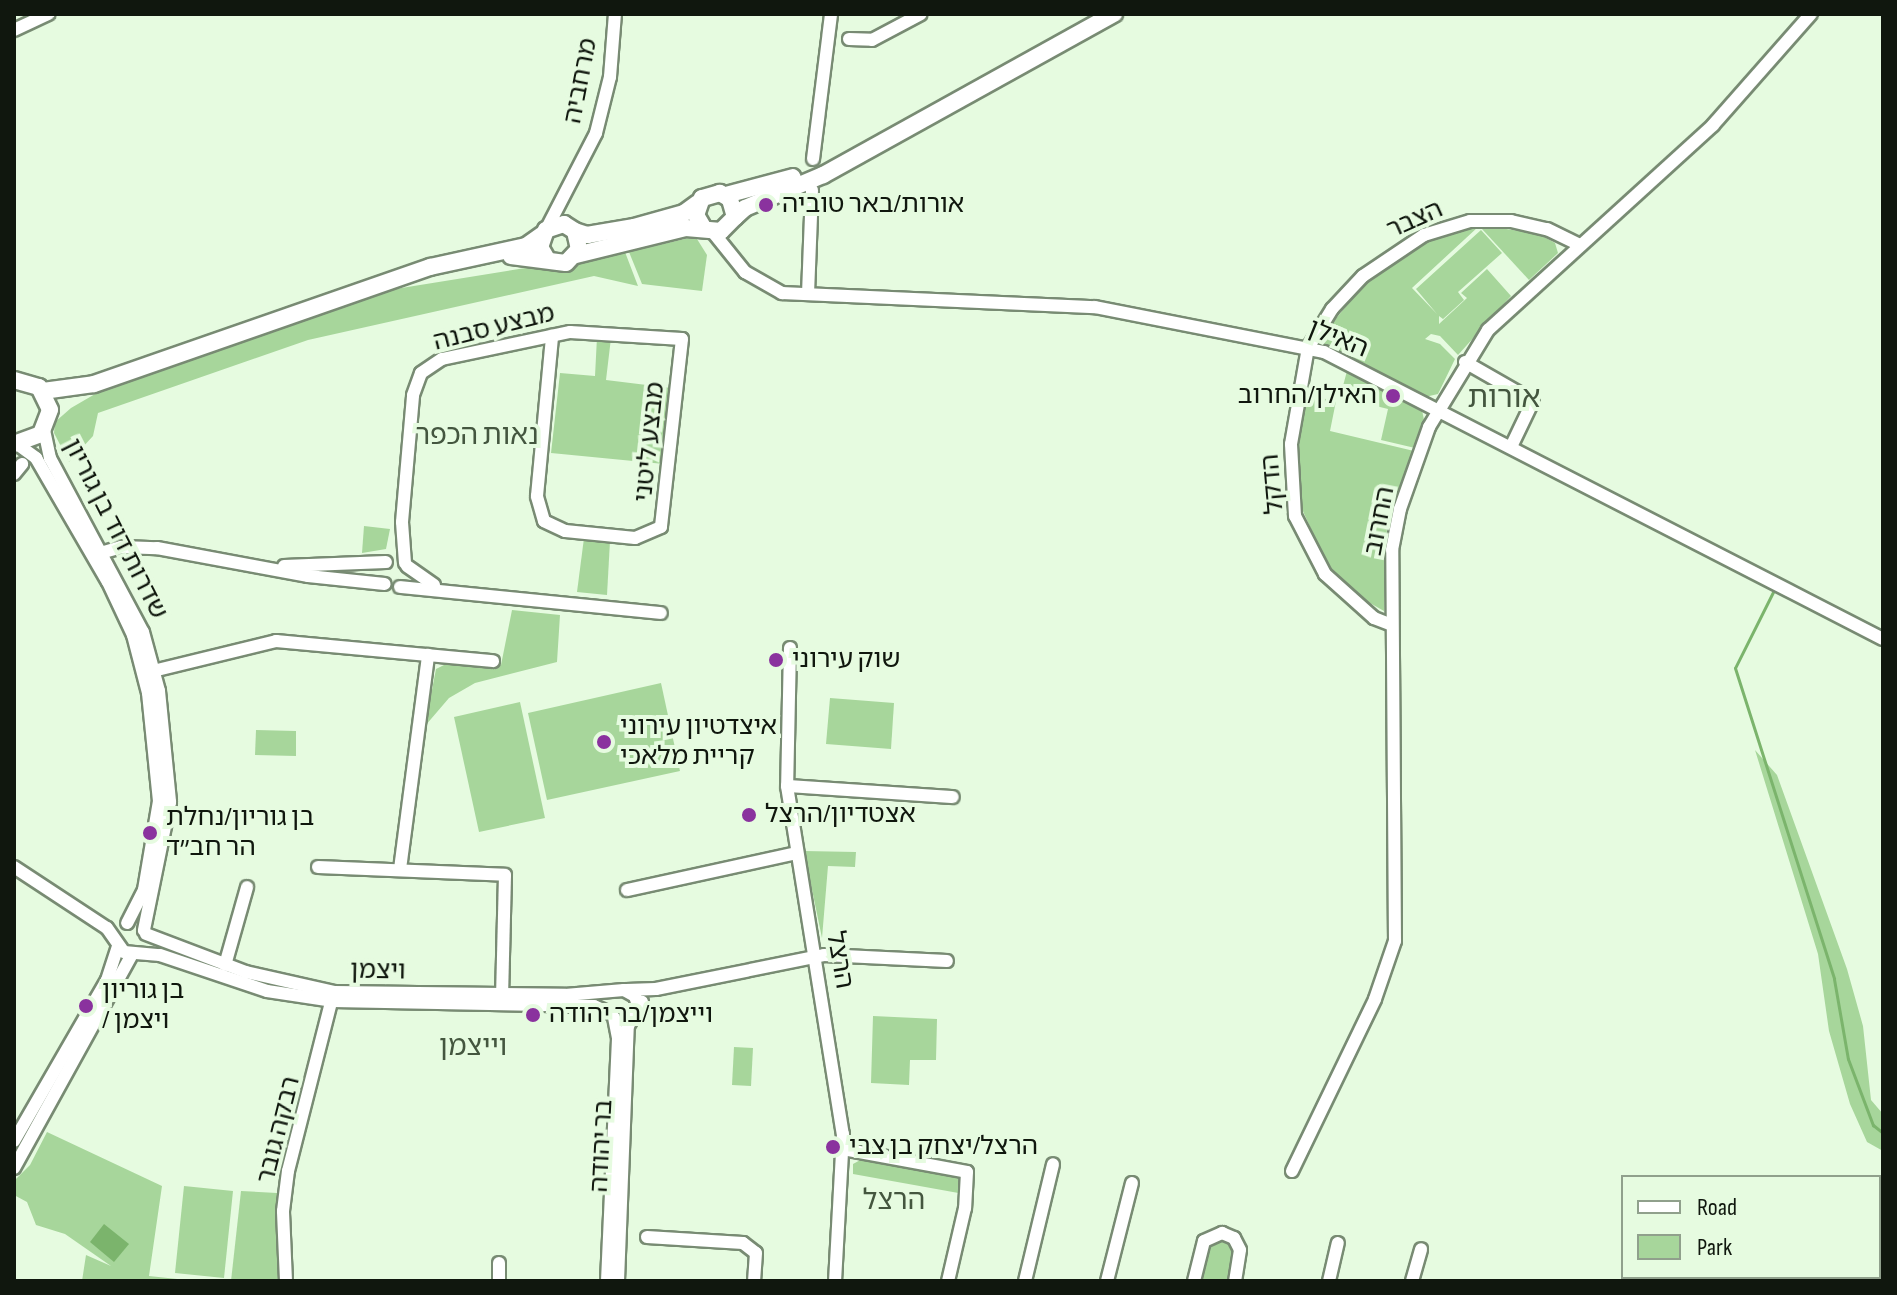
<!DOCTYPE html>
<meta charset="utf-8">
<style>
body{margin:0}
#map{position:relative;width:1897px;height:1295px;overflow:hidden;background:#e6fbe0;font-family:"Sofia Sans Condensed","Noto Sans Hebrew",sans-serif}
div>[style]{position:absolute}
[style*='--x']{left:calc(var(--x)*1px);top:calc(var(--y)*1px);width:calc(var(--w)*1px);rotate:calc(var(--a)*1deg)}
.green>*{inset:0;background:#a7d69b}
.water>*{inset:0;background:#7bb46c}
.stream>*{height:3px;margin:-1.5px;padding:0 1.5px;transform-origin:1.5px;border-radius:1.5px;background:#7bb46c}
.roads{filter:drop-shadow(2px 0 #788b73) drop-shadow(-2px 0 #788b73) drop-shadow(0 2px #788b73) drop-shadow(0 -2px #788b73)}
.minor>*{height:12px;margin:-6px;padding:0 6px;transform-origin:6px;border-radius:6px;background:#fff}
.major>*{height:16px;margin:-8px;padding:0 8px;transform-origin:8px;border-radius:8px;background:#fff}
.dots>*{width:22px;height:22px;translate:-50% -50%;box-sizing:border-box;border:4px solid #e6fbe0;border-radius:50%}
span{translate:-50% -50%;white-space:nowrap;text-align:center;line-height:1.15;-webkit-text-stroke:8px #e6fbe0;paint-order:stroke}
.street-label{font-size:26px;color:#10170e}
.poi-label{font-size:26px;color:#10170e}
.left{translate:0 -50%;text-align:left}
.right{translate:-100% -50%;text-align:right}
.neighbourhood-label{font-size:28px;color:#44563f}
.quarter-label{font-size:30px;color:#44563f}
.frame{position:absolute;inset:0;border:16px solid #10170e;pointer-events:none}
.legend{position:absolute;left:1621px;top:1175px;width:260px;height:104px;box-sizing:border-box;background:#e6fbe0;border:2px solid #90a08c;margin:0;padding:10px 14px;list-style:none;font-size:24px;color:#10170e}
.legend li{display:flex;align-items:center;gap:16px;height:40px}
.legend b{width:40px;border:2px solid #90a08c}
</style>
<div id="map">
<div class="green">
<i style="clip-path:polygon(1478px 227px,1412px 288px,1437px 314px,1416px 289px,1481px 230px,1502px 253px,1458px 292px,1464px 300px,1443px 319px,1439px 316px,1439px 324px,1467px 298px,1461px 293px,1487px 269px,1511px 296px,1458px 355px,1440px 336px,1431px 334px,1425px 339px,1440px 344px,1455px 359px,1438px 394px,1425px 397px,1324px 345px,1325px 332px,1369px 278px,1431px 239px)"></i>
<i style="clip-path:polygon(1493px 227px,1539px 234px,1555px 243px,1558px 253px,1529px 280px,1482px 229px)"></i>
<i style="clip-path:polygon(689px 238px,697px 239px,707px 255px,702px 291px,642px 284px,629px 252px)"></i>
<i style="clip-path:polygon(625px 252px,638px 286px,594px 276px,308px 340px,98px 413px,93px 436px,69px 462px,54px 433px,55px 422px,71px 408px,102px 390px,389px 290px)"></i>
<i style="clip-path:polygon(597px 337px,611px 338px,606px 380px,671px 388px,664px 464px,551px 453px,560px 373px,595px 376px)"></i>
<i style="clip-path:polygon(1347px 371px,1422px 410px,1424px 420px,1415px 448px,1381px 440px,1388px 409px,1340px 397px)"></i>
<i style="clip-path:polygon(1306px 395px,1336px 401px,1330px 431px,1414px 451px,1387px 528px,1384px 611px,1354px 594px,1326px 562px,1302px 509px,1297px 461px)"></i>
<i style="clip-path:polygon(364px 526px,390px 529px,386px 549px,362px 553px)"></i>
<i style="clip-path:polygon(584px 538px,610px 541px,607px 595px,577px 592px)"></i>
<i style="clip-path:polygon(512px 610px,560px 615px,557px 662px,475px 683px,449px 698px,425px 726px,436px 669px,448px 663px,501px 665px)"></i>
<i style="clip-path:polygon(661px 683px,680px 771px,547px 800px,528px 713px)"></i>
<i style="clip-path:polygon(830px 698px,894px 703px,891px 749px,826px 744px)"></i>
<i style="clip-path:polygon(520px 702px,545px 818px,479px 832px,454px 717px)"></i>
<i style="clip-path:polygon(256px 730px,296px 731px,296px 756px,255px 755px)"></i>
<i style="clip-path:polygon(1755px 750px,1777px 775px,1847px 969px,1863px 1026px,1871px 1100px,1883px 1114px,1883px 1151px,1867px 1142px,1850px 1104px,1829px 1031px,1818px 954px)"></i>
<i style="clip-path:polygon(804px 851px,856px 852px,855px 867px,828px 866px,822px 938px)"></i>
<i style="clip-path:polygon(873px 1016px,937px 1019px,936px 1060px,910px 1060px,909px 1085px,871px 1083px)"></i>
<i style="clip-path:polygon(734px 1047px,753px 1048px,751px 1086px,732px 1085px)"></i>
<i style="clip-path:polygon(47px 1132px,162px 1186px,149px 1276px,196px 1281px,82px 1281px,86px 1255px,111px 1266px,65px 1234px,36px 1225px,27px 1202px,14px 1195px,14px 1181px,30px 1165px)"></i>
<i style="clip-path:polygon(864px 1158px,958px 1177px,964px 1194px,853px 1174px,853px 1164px)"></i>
<i style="clip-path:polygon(184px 1186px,233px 1191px,224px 1278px,175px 1273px)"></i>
<i style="clip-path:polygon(241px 1191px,277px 1193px,279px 1281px,231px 1281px)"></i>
<i style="clip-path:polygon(1222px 1238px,1231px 1241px,1236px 1252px,1229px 1281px,1200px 1281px,1208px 1248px)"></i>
</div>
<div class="water">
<i style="clip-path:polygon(104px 1224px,129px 1244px,114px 1262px,90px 1242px)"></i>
</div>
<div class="stream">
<i style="--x:1775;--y:588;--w:89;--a:116.6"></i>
<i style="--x:1735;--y:668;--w:326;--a:72.3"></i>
<i style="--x:1834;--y:979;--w:81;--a:80.1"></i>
<i style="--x:1848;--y:1059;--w:71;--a:69.3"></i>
<i style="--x:1873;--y:1125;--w:13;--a:39"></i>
</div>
<div class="roads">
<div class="minor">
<i style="--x:14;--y:30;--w:38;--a:-25"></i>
<i style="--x:849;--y:39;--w:23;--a:2"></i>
<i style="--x:872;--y:40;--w:55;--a:-28"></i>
<i style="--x:813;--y:159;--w:146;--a:-82.9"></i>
<i style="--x:546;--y:230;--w:109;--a:-62.7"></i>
<i style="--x:596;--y:133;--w:58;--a:-76"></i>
<i style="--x:610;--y:77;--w:63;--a:-85.5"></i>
<i style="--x:712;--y:231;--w:53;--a:51.2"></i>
<i style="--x:745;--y:272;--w:43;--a:29.6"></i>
<i style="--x:782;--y:293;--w:313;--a:2.6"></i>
<i style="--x:1095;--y:307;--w:233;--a:11.1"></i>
<i style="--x:1324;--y:352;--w:628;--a:27.18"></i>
<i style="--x:808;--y:294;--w:104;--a:-87.8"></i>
<i style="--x:1465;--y:362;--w:78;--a:29.8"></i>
<i style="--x:1533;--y:401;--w:51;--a:115.6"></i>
<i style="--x:44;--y:430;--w:29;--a:78"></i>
<i style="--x:50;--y:458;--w:197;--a:61.9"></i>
<i style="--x:143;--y:632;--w:61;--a:74.8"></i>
<i style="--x:159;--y:691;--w:112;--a:84.3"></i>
<i style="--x:170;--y:802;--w:131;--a:101.5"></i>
<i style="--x:17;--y:444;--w:24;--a:36"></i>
<i style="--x:36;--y:458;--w:143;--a:59.9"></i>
<i style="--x:108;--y:582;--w:59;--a:64.7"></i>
<i style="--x:133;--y:635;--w:60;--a:75.5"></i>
<i style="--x:148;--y:693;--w:109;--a:84.2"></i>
<i style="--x:159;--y:801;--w:90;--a:99.6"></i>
<i style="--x:144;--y:890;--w:37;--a:117"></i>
<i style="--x:14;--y:474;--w:13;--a:-51"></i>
<i style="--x:97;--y:554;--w:25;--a:-16"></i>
<i style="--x:121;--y:547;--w:36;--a:2"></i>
<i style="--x:157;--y:548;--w:154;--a:10.5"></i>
<i style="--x:308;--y:576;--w:77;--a:5.9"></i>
<i style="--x:405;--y:563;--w:41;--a:-94.2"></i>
<i style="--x:402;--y:522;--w:127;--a:-85"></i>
<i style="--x:413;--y:395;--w:23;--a:-70"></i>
<i style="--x:421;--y:373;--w:25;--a:-34"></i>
<i style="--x:442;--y:359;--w:131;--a:-11.9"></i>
<i style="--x:570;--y:332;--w:112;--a:3.6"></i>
<i style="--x:682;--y:339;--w:189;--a:96.4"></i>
<i style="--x:661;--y:527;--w:28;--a:157"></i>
<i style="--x:635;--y:538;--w:70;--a:-174.3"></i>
<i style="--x:565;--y:531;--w:23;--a:-155"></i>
<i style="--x:544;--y:521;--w:26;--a:-106"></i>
<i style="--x:537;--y:496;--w:161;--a:-84.6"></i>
<i style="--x:284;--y:566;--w:102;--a:-2.2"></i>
<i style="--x:407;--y:566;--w:33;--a:35"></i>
<i style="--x:400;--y:587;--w:262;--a:5.7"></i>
<i style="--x:1392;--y:625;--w:19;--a:-159"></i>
<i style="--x:1374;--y:618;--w:66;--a:-138.1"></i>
<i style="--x:1325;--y:574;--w:65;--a:-117.3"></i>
<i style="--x:1295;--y:516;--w:72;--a:-93.2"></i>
<i style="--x:1291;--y:444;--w:97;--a:-80"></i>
<i style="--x:1308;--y:348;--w:46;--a:-58.4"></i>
<i style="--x:1332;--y:309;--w:45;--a:-46.8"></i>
<i style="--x:1363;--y:276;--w:73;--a:-33.9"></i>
<i style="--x:1424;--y:235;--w:48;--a:-16.9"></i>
<i style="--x:1470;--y:221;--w:41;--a:0"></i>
<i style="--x:1511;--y:221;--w:37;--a:13"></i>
<i style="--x:1547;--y:229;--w:34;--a:26"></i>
<i style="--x:790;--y:648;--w:138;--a:91.2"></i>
<i style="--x:787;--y:786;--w:352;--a:80.9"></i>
<i style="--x:843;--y:1134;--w:147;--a:93.1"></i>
<i style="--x:149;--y:672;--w:131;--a:-13.7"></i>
<i style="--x:276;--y:641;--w:218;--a:5.3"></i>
<i style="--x:787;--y:786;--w:166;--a:3.8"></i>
<i style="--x:14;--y:867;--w:111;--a:33.3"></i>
<i style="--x:107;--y:928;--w:29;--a:55"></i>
<i style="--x:124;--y:952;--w:36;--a:5"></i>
<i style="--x:160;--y:955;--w:113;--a:18.6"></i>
<i style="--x:267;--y:991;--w:67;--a:8.6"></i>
<i style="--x:333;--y:1001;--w:261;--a:1.1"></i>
<i style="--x:594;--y:1006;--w:17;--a:24"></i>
<i style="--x:318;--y:867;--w:187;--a:2.4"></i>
<i style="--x:505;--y:875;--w:125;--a:91.4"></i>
<i style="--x:400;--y:869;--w:216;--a:-82.5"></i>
<i style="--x:627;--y:890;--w:173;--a:-12.3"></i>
<i style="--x:146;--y:934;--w:107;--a:20.8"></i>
<i style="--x:246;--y:972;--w:90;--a:12.8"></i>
<i style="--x:334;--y:992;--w:231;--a:0.7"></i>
<i style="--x:565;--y:995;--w:59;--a:-4.8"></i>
<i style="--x:624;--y:990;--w:13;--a:29"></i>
<i style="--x:635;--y:996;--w:10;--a:73"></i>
<i style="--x:225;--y:965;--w:81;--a:-74.2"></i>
<i style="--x:626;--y:990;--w:30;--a:-2"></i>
<i style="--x:656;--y:989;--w:171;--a:-11.4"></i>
<i style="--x:824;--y:955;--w:123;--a:2.8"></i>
<i style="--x:14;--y:1141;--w:186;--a:-60"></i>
<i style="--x:107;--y:980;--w:36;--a:-72"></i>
<i style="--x:843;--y:1149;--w:126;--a:10.5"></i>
<i style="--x:967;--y:1172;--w:36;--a:93"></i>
<i style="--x:965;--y:1208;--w:75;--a:103.1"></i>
<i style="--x:14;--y:1168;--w:244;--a:-61.1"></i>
<i style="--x:1292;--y:1171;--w:191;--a:-64.2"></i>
<i style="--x:1375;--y:999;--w:61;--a:-71"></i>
<i style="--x:1395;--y:941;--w:391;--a:-90.4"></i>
<i style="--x:1392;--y:550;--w:42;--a:-79"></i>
<i style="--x:1400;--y:509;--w:87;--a:-70.5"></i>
<i style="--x:1429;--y:427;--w:114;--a:-58.7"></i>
<i style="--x:1488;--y:330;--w:304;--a:-42.3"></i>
<i style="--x:1713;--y:125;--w:148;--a:-48.6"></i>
<i style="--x:647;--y:1237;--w:96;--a:3.6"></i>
<i style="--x:743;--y:1243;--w:16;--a:38"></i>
<i style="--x:756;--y:1253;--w:28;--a:94"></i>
<i style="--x:286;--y:1281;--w:70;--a:-92.5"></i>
<i style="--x:283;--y:1211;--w:40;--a:-82.9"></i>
<i style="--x:288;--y:1171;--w:182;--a:-75.7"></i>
<i style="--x:499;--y:1281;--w:18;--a:-90"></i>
<i style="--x:607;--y:1281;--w:243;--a:-87.4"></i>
<i style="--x:618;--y:1038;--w:21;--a:-101"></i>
<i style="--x:618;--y:1281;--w:255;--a:-87.8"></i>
<i style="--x:628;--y:1026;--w:28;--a:-60"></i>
<i style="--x:1025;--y:1281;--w:120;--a:-76.5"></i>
<i style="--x:1107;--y:1281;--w:101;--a:-75.7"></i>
<i style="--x:1194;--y:1281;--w:41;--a:-76"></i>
<i style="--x:1204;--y:1241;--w:20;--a:-24"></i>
<i style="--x:1222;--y:1233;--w:13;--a:23"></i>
<i style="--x:1234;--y:1238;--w:13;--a:63"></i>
<i style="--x:1240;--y:1250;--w:31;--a:99"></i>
<i style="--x:1329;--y:1281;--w:39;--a:-77"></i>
<i style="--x:1412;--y:1281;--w:33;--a:-74"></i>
</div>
<div class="major">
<i style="--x:726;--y:195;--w:69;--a:-15"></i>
<i style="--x:735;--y:217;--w:13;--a:-42"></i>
<i style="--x:745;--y:208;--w:85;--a:-22.9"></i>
<i style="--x:823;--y:175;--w:333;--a:-29"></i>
<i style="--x:575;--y:231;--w:13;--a:18"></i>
<i style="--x:587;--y:235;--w:48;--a:-9.7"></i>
<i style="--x:634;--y:227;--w:52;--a:-15.6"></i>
<i style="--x:684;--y:213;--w:17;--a:-36"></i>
<i style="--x:576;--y:255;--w:113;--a:-13.8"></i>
<i style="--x:686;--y:228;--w:35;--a:5"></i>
<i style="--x:721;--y:231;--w:20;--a:-45"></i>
<i style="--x:735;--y:217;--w:19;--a:-106"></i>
<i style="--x:730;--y:199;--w:12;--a:-149"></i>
<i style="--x:720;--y:193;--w:19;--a:164"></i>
<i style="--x:702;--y:198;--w:18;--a:109"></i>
<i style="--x:696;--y:215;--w:14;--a:60"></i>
<i style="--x:511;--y:256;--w:55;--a:7.3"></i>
<i style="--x:566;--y:263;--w:19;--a:-47"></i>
<i style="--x:579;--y:249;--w:18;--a:-103"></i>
<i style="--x:575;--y:231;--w:13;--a:-148"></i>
<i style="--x:564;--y:224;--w:19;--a:162"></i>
<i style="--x:546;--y:230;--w:18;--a:109"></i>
<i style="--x:540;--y:247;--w:14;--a:60"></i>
<i style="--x:14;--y:380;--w:26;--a:16"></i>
<i style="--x:39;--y:387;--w:25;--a:64"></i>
<i style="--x:50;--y:410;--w:26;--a:111"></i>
<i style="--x:41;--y:434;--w:29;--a:160"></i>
<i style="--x:43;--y:391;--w:51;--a:-7.8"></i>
<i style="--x:94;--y:384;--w:356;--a:-19.2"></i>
<i style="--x:430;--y:267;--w:98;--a:-12.3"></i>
<i style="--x:526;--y:246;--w:19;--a:-35"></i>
</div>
</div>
<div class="dots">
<i style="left:766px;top:205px;background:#8a329e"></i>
<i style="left:1393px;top:396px;background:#8a329e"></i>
<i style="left:776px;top:660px;background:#8a329e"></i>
<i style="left:604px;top:742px;background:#8a329e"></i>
<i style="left:749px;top:815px;background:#8a329e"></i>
<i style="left:150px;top:833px;background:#8a329e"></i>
<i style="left:86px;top:1006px;background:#8a329e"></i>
<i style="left:533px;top:1015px;background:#8a329e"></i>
<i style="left:833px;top:1147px;background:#8a329e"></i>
</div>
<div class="street-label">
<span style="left:581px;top:81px;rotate:-79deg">מרחביה</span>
<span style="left:1415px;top:220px;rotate:-24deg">הצבר</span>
<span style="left:494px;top:328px;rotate:-14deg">מבצע סבנה</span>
<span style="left:1338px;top:339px;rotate:22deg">האילן</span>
<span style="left:650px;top:442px;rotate:-84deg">מבצע ליטני</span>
<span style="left:1273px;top:484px;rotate:-95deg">הדקל</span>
<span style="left:1380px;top:521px;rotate:-79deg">החרוב</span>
<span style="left:115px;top:529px;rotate:63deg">שדרות דוד בן גוריון</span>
<span style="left:839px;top:960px;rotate:80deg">הרצל</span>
<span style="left:378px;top:971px;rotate:1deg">ויצמן</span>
<span style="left:279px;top:1130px;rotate:-76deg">רבקה גובר</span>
<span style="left:602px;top:1146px;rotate:-87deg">בר יהודה</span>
</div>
<div class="poi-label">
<span class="left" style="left:782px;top:205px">אורות/באר טוביה</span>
<span class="right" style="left:1377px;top:396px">האילן/החרוב</span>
<span class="left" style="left:792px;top:660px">שוק עירוני</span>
<span class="left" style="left:620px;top:742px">איצדטיון עירוני<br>קריית מלאכי</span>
<span class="left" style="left:765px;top:815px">אצטדיון/הרצל</span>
<span class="left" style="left:166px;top:833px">בן גוריון/נחלת<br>הר חב״ד</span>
<span class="left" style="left:102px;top:1006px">בן גוריון<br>/ ויצמן</span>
<span class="left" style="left:549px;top:1015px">וייצמן/בר יהודה</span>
<span class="left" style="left:849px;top:1147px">הרצל/יצחק בן צבי</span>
</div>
<div class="neighbourhood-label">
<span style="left:477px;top:436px">נאות הכפר</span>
<span style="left:473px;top:1047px">וייצמן</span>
<span style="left:894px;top:1201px">הרצל</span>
</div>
<div class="quarter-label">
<span style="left:1504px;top:398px">אורות</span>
</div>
<div class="frame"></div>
<ul class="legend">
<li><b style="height:10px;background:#fff"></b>Road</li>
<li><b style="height:22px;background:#a7d69b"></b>Park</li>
</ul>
</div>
